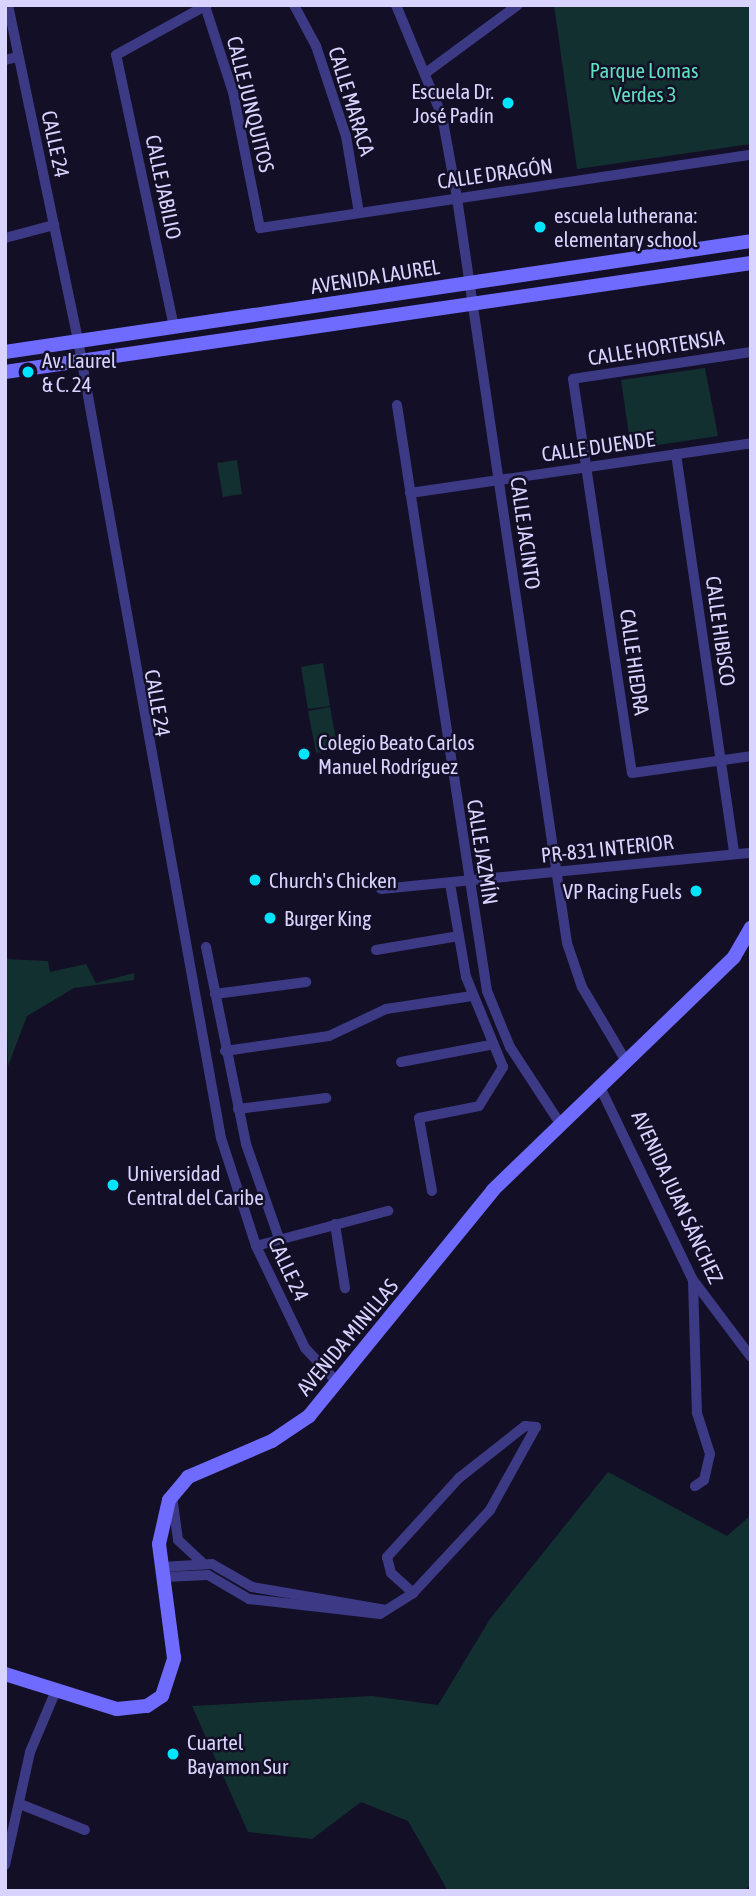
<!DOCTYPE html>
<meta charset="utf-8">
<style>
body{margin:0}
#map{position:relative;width:756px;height:1896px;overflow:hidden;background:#130f26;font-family:"Asap Condensed",sans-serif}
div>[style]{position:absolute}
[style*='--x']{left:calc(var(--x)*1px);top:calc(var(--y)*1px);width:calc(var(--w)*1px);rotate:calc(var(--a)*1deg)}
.green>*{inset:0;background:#12302f}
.street>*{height:10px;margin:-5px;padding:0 5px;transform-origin:5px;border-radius:5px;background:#3d3a85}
.secondary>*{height:14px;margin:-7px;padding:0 7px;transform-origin:7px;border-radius:7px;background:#6f6bff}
.dots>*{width:19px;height:19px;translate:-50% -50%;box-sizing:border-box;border:4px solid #130f26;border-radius:50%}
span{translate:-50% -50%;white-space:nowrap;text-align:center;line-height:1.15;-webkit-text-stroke:5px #130f26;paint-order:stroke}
.park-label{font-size:21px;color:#5fe0c0}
.poi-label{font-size:21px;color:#d9d4ff}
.right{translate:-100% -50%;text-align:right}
.left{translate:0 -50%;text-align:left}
.street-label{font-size:21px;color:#d9d4ff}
.frame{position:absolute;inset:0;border:7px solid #d9d4ff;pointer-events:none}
</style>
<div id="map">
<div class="green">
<i style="clip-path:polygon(554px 5px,751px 5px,751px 144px,577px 169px)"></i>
<i style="clip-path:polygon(705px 368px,718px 436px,631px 449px,621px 380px)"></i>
<i style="clip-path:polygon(237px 460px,242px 494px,223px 497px,217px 463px)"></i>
<i style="clip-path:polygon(323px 663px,330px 706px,308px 709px,301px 667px)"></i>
<i style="clip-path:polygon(330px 707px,338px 749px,316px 753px,308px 711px)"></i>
<i style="clip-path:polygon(5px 959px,48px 961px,50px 972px,86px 964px,96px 983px,134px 973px,134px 980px,74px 988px,27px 1016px,8px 1066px)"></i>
<i style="clip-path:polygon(608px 1472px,727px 1536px,751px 1515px,751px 1883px,745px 1891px,448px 1891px,408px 1821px,361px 1802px,312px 1839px,248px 1832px,192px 1706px,372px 1696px,438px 1705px,490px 1619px)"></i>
</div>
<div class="street">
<i style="--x:8;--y:5;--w:342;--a:78.2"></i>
<i style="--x:78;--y:340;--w:811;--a:79.84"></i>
<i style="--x:221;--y:1138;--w:114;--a:72"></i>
<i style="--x:256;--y:1246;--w:113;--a:64.3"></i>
<i style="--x:305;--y:1348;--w:47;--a:46.7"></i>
<i style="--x:294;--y:5;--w:47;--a:61.8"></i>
<i style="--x:316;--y:46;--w:95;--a:71.6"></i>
<i style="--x:346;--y:136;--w:78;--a:80.4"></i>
<i style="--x:396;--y:5;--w:120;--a:67.5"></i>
<i style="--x:442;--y:116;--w:83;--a:79.6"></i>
<i style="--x:457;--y:198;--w:753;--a:81.6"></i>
<i style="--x:567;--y:943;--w:46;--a:71.2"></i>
<i style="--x:582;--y:987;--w:86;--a:59.3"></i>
<i style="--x:205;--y:6;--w:90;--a:72"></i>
<i style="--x:233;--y:92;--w:139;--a:78.8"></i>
<i style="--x:260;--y:228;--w:496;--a:-8.5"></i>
<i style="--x:5;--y:60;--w:12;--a:-14"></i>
<i style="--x:427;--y:72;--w:113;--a:-36.4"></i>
<i style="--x:5;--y:238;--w:51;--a:-14.9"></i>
<i style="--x:174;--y:327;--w:278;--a:-102"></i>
<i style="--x:116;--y:55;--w:104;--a:-28.8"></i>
<i style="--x:751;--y:352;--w:180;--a:171.4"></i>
<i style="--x:573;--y:379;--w:398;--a:81.5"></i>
<i style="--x:632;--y:773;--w:120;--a:-8.1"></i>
<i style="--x:397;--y:405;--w:593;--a:81.27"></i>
<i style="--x:487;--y:991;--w:61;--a:67.7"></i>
<i style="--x:510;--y:1047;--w:90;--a:56.8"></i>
<i style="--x:676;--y:454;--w:404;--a:81.7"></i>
<i style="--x:410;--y:493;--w:345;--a:-8.3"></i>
<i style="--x:381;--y:889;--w:372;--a:-5.6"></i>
<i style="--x:206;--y:947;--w:201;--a:78.5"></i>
<i style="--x:246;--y:1144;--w:100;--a:70.7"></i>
<i style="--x:376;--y:950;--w:84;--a:-9.6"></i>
<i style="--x:215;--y:994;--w:92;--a:-7.5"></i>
<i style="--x:225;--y:1051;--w:105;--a:-8.2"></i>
<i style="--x:329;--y:1036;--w:63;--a:-25.3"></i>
<i style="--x:386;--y:1009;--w:87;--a:-8.6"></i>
<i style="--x:401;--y:1062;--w:91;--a:-10.8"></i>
<i style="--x:599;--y:1085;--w:216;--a:64.3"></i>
<i style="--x:693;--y:1280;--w:96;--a:53"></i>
<i style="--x:238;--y:1109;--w:89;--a:-7.1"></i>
<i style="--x:432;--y:1191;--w:74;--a:-100.1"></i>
<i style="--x:419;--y:1118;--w:61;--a:-11.3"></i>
<i style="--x:479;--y:1106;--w:46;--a:-58.4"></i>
<i style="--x:503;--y:1067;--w:97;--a:-112.3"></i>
<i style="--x:466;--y:977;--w:95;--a:-99.7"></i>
<i style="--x:335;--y:1224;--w:65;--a:81.1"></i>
<i style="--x:256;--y:1246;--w:137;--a:-14.9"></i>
<i style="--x:693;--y:1281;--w:132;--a:88.3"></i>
<i style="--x:697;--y:1413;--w:43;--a:72.4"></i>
<i style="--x:710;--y:1454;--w:27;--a:103"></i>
<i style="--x:704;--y:1480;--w:11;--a:146"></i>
<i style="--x:172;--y:1496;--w:44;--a:82.2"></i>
<i style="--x:178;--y:1540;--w:34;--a:43"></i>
<i style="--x:162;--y:1567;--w:50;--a:-3.4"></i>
<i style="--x:212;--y:1564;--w:46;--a:29.9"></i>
<i style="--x:252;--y:1587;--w:136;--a:9.7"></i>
<i style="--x:164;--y:1577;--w:44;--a:-2.6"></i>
<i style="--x:208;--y:1575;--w:48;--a:30.3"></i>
<i style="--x:249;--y:1599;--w:132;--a:6.5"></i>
<i style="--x:380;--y:1614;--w:39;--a:-32"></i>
<i style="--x:413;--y:1593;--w:113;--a:-47.1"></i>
<i style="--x:490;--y:1510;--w:95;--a:-61"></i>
<i style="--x:536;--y:1427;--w:11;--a:-175"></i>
<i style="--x:525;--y:1426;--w:84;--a:141.8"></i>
<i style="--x:459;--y:1478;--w:107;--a:132.3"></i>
<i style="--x:387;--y:1557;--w:16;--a:76"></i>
<i style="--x:391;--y:1573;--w:30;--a:42"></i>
<i style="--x:20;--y:1804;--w:70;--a:21.8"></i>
<i style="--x:5;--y:1865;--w:116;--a:-77.5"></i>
<i style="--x:30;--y:1752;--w:69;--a:-67.1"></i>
</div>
<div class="secondary">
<i style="--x:5;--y:352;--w:754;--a:-8.46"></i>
<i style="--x:5;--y:372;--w:754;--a:-8.31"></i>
<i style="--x:5;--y:1674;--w:117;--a:17.4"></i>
<i style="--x:117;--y:1709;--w:30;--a:-6"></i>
<i style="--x:147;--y:1706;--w:18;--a:-34"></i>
<i style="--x:162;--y:1696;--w:40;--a:-72"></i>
<i style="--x:174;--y:1658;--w:115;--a:-97.5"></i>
<i style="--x:159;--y:1544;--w:45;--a:-77.2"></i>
<i style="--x:169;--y:1500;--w:30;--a:-50"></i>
<i style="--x:188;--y:1477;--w:91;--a:-23.2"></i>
<i style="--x:272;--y:1441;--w:45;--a:-34"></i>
<i style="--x:309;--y:1416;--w:291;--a:-50.8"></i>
<i style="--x:493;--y:1190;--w:335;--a:-44"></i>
<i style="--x:734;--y:957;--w:34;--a:-60"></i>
</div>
<div class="dots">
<i style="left:508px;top:103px;background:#00e5ff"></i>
<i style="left:540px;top:227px;background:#00e5ff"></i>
<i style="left:28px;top:372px;background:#00e5ff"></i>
<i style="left:304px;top:754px;background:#00e5ff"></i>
<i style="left:255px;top:880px;background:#00e5ff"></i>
<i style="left:696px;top:891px;background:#00e5ff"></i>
<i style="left:270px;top:918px;background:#00e5ff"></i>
<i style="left:113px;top:1185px;background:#00e5ff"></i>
<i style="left:173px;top:1754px;background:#00e5ff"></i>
</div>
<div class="park-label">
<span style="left:644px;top:82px">Parque Lomas<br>Verdes 3</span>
</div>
<div class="poi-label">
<span class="right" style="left:494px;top:103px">Escuela Dr.<br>José Padín</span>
<span class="left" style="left:554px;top:227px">escuela lutherana:<br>elementary school</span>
<span class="left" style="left:42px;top:372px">Av. Laurel<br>&amp; C. 24</span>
<span class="left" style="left:318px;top:754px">Colegio Beato Carlos<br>Manuel Rodríguez</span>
<span class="left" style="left:269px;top:880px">Church's Chicken</span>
<span class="right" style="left:682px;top:891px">VP Racing Fuels</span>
<span class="left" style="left:284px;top:918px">Burger King</span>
<span class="left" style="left:127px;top:1185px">Universidad<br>Central del Caribe</span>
<span class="left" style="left:187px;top:1754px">Cuartel<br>Bayamon Sur</span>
</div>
<div class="street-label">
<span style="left:352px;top:101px;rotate:73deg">CALLE MARACA</span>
<span style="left:251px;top:104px;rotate:76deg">CALLE JUNQUITOS</span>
<span style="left:56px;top:144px;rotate:78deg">CALLE 24</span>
<span style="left:495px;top:173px;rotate:-8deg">CALLE DRAGÓN</span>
<span style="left:164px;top:187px;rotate:78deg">CALLE JABILIO</span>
<span style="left:375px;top:276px;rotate:-9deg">AVENIDA LAUREL</span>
<span style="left:656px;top:347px;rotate:-9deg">CALLE HORTENSIA</span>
<span style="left:598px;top:446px;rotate:-8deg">CALLE DUENDE</span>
<span style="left:526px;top:533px;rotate:82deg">CALLE JACINTO</span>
<span style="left:721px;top:631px;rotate:82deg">CALLE HIBISCO</span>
<span style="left:635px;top:662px;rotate:82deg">CALLE HIEDRA</span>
<span style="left:158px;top:703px;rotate:80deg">CALLE 24</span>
<span style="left:607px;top:848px;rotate:-6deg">PR-831 INTERIOR</span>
<span style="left:483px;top:852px;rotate:81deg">CALLE JAZMÍN</span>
<span style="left:678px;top:1197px;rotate:65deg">AVENIDA JUAN SÁNCHEZ</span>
<span style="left:289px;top:1269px;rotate:65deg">CALLE 24</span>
<span style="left:347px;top:1337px;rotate:-50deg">AVENIDA MINILLAS</span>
</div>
<div class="frame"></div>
</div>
